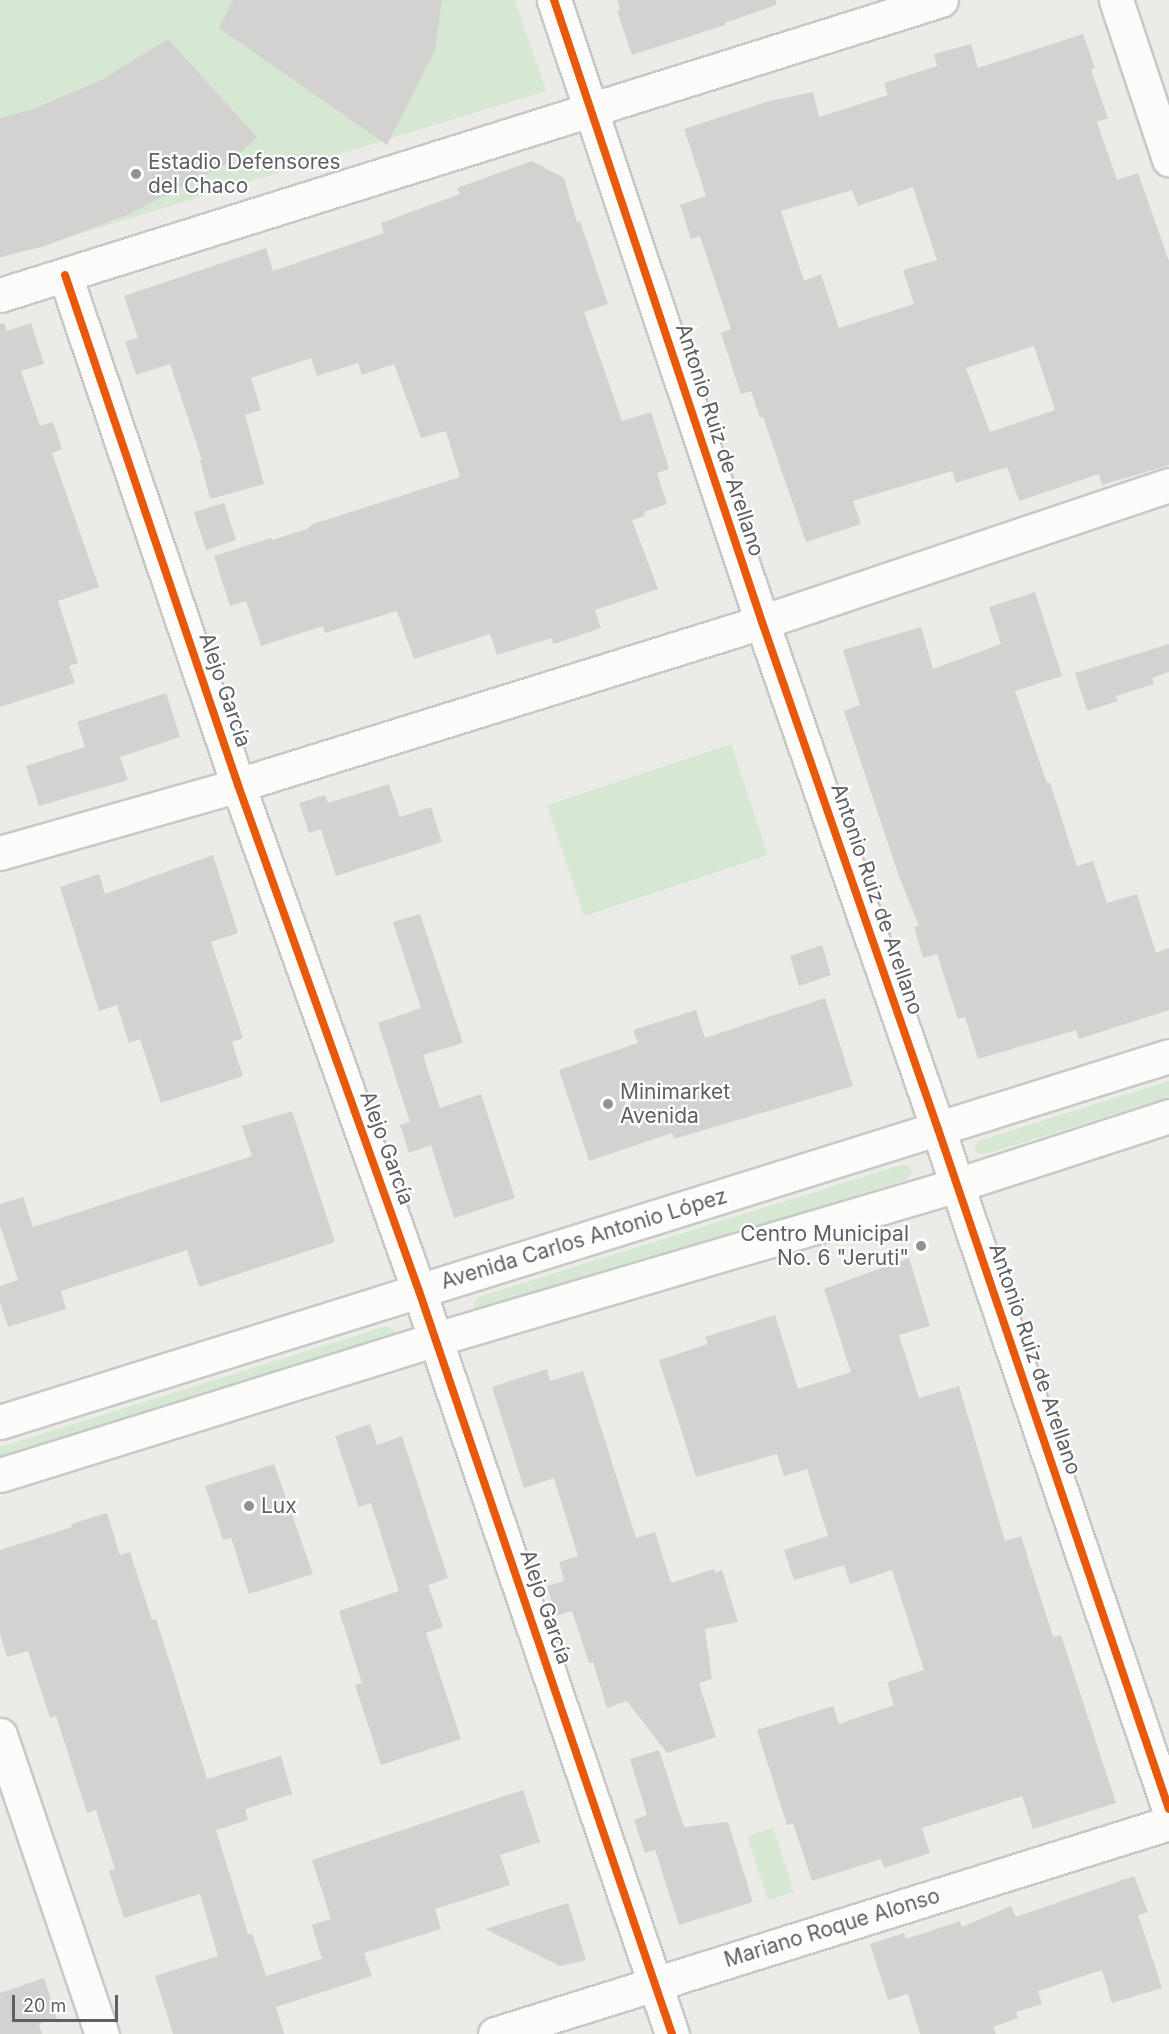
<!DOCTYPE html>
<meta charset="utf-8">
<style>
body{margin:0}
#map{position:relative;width:1169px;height:2034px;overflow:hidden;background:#edebe7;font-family:Inter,sans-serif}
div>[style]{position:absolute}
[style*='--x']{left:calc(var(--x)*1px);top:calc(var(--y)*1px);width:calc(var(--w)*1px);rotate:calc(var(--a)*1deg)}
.green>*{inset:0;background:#d6e8d3}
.building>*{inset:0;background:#d3d2d0}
.roads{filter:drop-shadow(2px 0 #c8c8c8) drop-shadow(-2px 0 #c8c8c8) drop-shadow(0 2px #c8c8c8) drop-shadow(0 -2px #c8c8c8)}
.minor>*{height:33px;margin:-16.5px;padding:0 16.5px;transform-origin:16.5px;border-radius:16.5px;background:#fcfcfb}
.tertiary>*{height:33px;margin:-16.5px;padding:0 16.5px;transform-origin:16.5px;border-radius:16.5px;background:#fcfcfb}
.secondary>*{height:33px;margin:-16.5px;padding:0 16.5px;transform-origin:16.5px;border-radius:16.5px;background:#fcfcfb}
.cycleway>*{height:8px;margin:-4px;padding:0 4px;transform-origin:4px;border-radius:4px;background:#e8590c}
.dots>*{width:16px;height:16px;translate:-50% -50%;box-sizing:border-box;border:3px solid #fff;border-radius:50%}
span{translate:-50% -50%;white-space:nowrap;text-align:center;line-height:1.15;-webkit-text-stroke:4.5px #fff;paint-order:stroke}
.poi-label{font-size:21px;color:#5d6065}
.left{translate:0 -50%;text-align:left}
.right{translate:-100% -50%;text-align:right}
.street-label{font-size:21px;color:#5d6065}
.scale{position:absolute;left:12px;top:1995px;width:106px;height:27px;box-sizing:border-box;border:3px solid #5d6065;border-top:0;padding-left:8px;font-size:18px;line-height:21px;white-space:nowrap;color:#5d6065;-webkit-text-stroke:4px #fff;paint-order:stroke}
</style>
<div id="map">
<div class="green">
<i style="clip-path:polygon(0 0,515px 0,546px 91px,0 258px)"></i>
<i style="clip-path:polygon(731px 744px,768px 855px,584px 916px,547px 805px)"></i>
<i style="clip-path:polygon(1169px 1081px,1169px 1097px,986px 1154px,976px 1153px,974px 1148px,981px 1140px)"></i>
<i style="clip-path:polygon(901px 1165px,907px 1165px,913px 1171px,906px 1180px,483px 1313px,474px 1310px,474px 1301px,478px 1297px)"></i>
<i style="clip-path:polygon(387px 1326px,394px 1330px,394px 1338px,0 1464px,0 1447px)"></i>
<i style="clip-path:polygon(773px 1828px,794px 1892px,768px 1900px,747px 1836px)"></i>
</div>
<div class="building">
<i style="clip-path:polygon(233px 0,442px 0,435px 50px,387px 145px,219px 28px)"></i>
<i style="clip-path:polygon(617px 0,776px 0,776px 5px,725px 23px,725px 25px,632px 55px,617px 11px,620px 10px)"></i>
<i style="clip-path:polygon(evenodd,1083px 34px,1095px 68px,1091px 70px,1108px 118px,1097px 122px,1117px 180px,1138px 173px,1169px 261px,1169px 465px,1102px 485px,1099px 474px,1019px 501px,1007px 467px,956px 483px,952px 471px,853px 501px,861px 524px,806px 542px,763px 417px,760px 418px,751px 391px,741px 394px,721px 333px,731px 329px,700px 236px,691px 239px,680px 205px,706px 196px,684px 129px,769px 101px,813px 92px,819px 117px,888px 95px,884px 83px,937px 66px,934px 54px,971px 44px,978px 68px,1083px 34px,913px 187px,937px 260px,903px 270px,914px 304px,839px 328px,821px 274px,804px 281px,781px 211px,852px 190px,858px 206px,913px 187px,1083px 34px,1034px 346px,1055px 410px,990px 432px,966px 368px,1034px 346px)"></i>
<i style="clip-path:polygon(168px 39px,257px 137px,232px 161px,127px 215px,45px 246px,0 257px,0 118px,31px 110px,101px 80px)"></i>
<i style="clip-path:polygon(532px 161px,564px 178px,577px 222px,580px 221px,608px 304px,584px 312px,622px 421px,651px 412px,669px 469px,657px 473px,667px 504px,644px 512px,645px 516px,632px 520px,658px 589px,595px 610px,601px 628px,554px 644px,551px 638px,497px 655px,490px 634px,414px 659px,397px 611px,325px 633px,323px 626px,261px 646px,246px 601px,230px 606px,214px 556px,271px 538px,272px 540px,307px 529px,313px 524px,460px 477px,446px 431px,421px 438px,394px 364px,362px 375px,358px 363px,317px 376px,311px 358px,251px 378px,261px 410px,245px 415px,264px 484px,210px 499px,200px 460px,202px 460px,170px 364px,136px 375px,125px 341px,138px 338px,124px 296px,266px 248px,273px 271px,384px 233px,381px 223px,460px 194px,457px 188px)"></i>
<i style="clip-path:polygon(4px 323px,7px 331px,31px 323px,44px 364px,21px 371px,40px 426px,53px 422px,62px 449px,52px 453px,99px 587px,58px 601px,78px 663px,69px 666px,75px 683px,0 707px,0 324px)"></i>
<i style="clip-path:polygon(224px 503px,236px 540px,206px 550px,194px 512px)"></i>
<i style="clip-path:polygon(1035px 592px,1062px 676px,1015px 691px,1047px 783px,1050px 783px,1077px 866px,1093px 861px,1107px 903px,1137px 894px,1156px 953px,1169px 948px,1169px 1010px,1079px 1039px,1076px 1030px,978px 1059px,965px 1017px,958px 1019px,937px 954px,923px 958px,914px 927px,919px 926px,899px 876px,844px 711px,860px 705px,843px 650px,921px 627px,933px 669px,1001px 644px,989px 607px)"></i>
<i style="clip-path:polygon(1169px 644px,1169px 672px,1152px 678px,1154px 684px,1116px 696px,1118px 701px,1087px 711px,1075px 673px)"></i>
<i style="clip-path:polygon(166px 693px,180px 737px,120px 757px,128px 780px,39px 806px,26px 766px,85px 747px,77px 722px)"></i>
<i style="clip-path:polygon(389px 784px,400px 817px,431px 807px,442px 842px,336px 876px,321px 829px,309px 833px,299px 803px,325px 795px,328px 803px)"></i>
<i style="clip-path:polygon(213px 855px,238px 933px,211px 942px,243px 1038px,232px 1042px,243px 1076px,161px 1103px,140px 1039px,129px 1043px,117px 1005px,99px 1011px,60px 887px,99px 874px,105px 894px)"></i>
<i style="clip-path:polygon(420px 914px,463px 1043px,423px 1055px,440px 1108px,481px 1094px,515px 1198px,454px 1218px,431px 1145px,409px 1153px,400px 1125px,410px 1122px,378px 1023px,421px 1008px,393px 922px)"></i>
<i style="clip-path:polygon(822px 945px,831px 975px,799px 986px,790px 956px)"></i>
<i style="clip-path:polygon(825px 998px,853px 1086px,674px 1139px,672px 1133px,589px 1161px,559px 1070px,638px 1043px,633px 1030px,696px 1010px,705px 1038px)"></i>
<i style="clip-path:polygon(292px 1111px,335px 1242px,199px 1287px,187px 1250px,61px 1291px,66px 1309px,8px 1327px,0 1302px,0 1286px,18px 1280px,0 1225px,0 1204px,23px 1197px,33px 1227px,252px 1156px,242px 1126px)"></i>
<i style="clip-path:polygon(909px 1258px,930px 1326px,899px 1335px,919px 1398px,959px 1386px,1005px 1541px,1021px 1536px,1053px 1637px,1061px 1635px,1116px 1803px,1033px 1829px,1022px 1796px,922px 1828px,930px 1853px,884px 1868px,881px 1859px,812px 1881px,793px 1823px,787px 1825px,757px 1730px,833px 1706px,839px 1724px,894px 1705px,887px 1682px,924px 1670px,892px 1570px,850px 1584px,844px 1565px,794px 1580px,784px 1550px,828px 1536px,807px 1469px,784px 1476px,777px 1454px,696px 1477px,659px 1360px,708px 1344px,705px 1337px,775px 1315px,798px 1389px,851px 1372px,824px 1289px)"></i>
<i style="clip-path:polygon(547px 1369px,550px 1381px,583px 1371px,636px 1538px,655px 1532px,671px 1583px,714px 1569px,715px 1573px,722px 1570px,738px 1622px,705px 1629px,712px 1679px,699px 1683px,716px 1737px,667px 1753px,627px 1701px,607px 1708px,593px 1662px,589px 1663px,572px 1611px,556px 1616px,547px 1586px,564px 1581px,559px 1562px,578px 1556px,554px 1478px,524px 1488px,492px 1387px)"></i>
<i style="clip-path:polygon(370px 1424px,377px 1445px,402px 1436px,448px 1578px,428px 1585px,443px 1627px,426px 1633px,461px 1739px,381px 1765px,355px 1685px,362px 1683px,339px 1611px,399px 1591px,371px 1503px,359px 1507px,335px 1436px)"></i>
<i style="clip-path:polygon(274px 1464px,313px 1574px,249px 1594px,231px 1538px,223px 1540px,205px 1486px)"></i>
<i style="clip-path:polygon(107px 1513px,120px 1555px,130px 1552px,152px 1620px,156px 1619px,207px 1779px,281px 1756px,292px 1794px,245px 1809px,248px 1820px,216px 1830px,248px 1934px,252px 1933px,266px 1976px,322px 1959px,312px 1925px,331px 1919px,312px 1860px,523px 1790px,540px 1842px,500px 1855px,510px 1885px,435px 1909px,441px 1929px,364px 1953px,372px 1976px,276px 2007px,284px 2034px,173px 2034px,155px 1976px,218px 1956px,200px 1894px,124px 1918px,109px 1871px,115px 1869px,96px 1810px,87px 1813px,56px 1716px,50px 1718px,28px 1651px,7px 1657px,0 1634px,0 1550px,72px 1527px,71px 1524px)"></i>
<i style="clip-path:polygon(659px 1750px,684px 1827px,728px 1822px,753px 1902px,679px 1925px,655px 1850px,645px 1853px,634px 1820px,647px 1815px,630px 1759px)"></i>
<i style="clip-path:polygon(1134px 1876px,1148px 1912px,1138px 1915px,1162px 1988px,1112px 2003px,1102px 1970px,1038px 1991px,1042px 2004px,1016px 2012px,1018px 2018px,993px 2027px,996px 2034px,920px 2034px,908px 1994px,888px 2000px,870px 1944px,904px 1933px,906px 1939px,960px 1921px,962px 1927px,1011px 1906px,1016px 1917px)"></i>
<i style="clip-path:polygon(568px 1903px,586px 1960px,560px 1966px,485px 1929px)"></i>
<i style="clip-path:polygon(44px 1978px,57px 2018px,39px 2024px,42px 2034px,0 2034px,0 1993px)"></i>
</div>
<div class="roads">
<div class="minor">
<i style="--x:554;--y:0;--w:656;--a:71.51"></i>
<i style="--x:762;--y:622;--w:537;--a:70.86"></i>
<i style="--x:938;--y:1129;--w:718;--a:71.24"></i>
<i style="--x:65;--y:275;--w:539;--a:71.26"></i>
<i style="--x:238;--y:785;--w:537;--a:70.32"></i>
<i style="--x:419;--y:1291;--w:785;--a:71.2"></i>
<i style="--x:0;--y:295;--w:986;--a:-17.41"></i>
<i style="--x:0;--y:853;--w:248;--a:-15.9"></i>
<i style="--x:238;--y:785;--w:549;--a:-17.28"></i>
<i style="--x:762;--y:622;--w:429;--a:-18.6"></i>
<i style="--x:0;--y:1735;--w:316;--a:71.2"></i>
<i style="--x:495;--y:2034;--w:706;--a:-17.38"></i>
</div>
<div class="tertiary">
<i style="--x:1116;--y:0;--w:168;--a:71.6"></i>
</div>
<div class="secondary">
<i style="--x:0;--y:1422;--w:1225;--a:-17.38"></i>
<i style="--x:0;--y:1475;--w:457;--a:-17.3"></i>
<i style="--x:436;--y:1339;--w:543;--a:-16.47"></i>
<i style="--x:957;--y:1185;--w:223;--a:-18"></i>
</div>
</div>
<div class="cycleway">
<i style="--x:554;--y:0;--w:656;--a:71.51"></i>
<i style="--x:762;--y:622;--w:537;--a:70.86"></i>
<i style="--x:938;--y:1129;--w:718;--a:71.24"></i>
<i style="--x:65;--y:275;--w:539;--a:71.26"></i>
<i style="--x:238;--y:785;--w:537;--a:70.32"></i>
<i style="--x:419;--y:1291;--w:785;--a:71.2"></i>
</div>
<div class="dots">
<i style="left:136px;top:174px;background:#8f9192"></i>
<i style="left:608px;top:1104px;background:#8f9192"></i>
<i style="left:921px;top:1246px;background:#8f9192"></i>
<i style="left:249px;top:1506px;background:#8f9192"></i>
</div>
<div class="poi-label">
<span class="left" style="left:148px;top:174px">Estadio Defensores<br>del Chaco</span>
<span class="left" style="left:620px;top:1104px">Minimarket<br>Avenida</span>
<span class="right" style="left:909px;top:1246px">Centro Municipal<br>No. 6 "Jeruti"</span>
<span class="left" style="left:261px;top:1506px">Lux</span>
</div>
<div class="street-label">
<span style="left:720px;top:440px;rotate:72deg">Antonio Ruiz de Arellano</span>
<span style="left:225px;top:690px;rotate:71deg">Alejo García</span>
<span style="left:877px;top:899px;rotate:71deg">Antonio Ruiz de Arellano</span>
<span style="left:387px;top:1148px;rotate:70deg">Alejo García</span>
<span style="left:584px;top:1239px;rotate:-17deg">Avenida Carlos Antonio López</span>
<span style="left:1035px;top:1359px;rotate:71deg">Antonio Ruiz de Arellano</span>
<span style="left:546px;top:1607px;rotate:71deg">Alejo García</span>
<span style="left:832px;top:1928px;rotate:-17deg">Mariano Roque Alonso</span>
</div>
<div class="scale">20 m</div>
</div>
